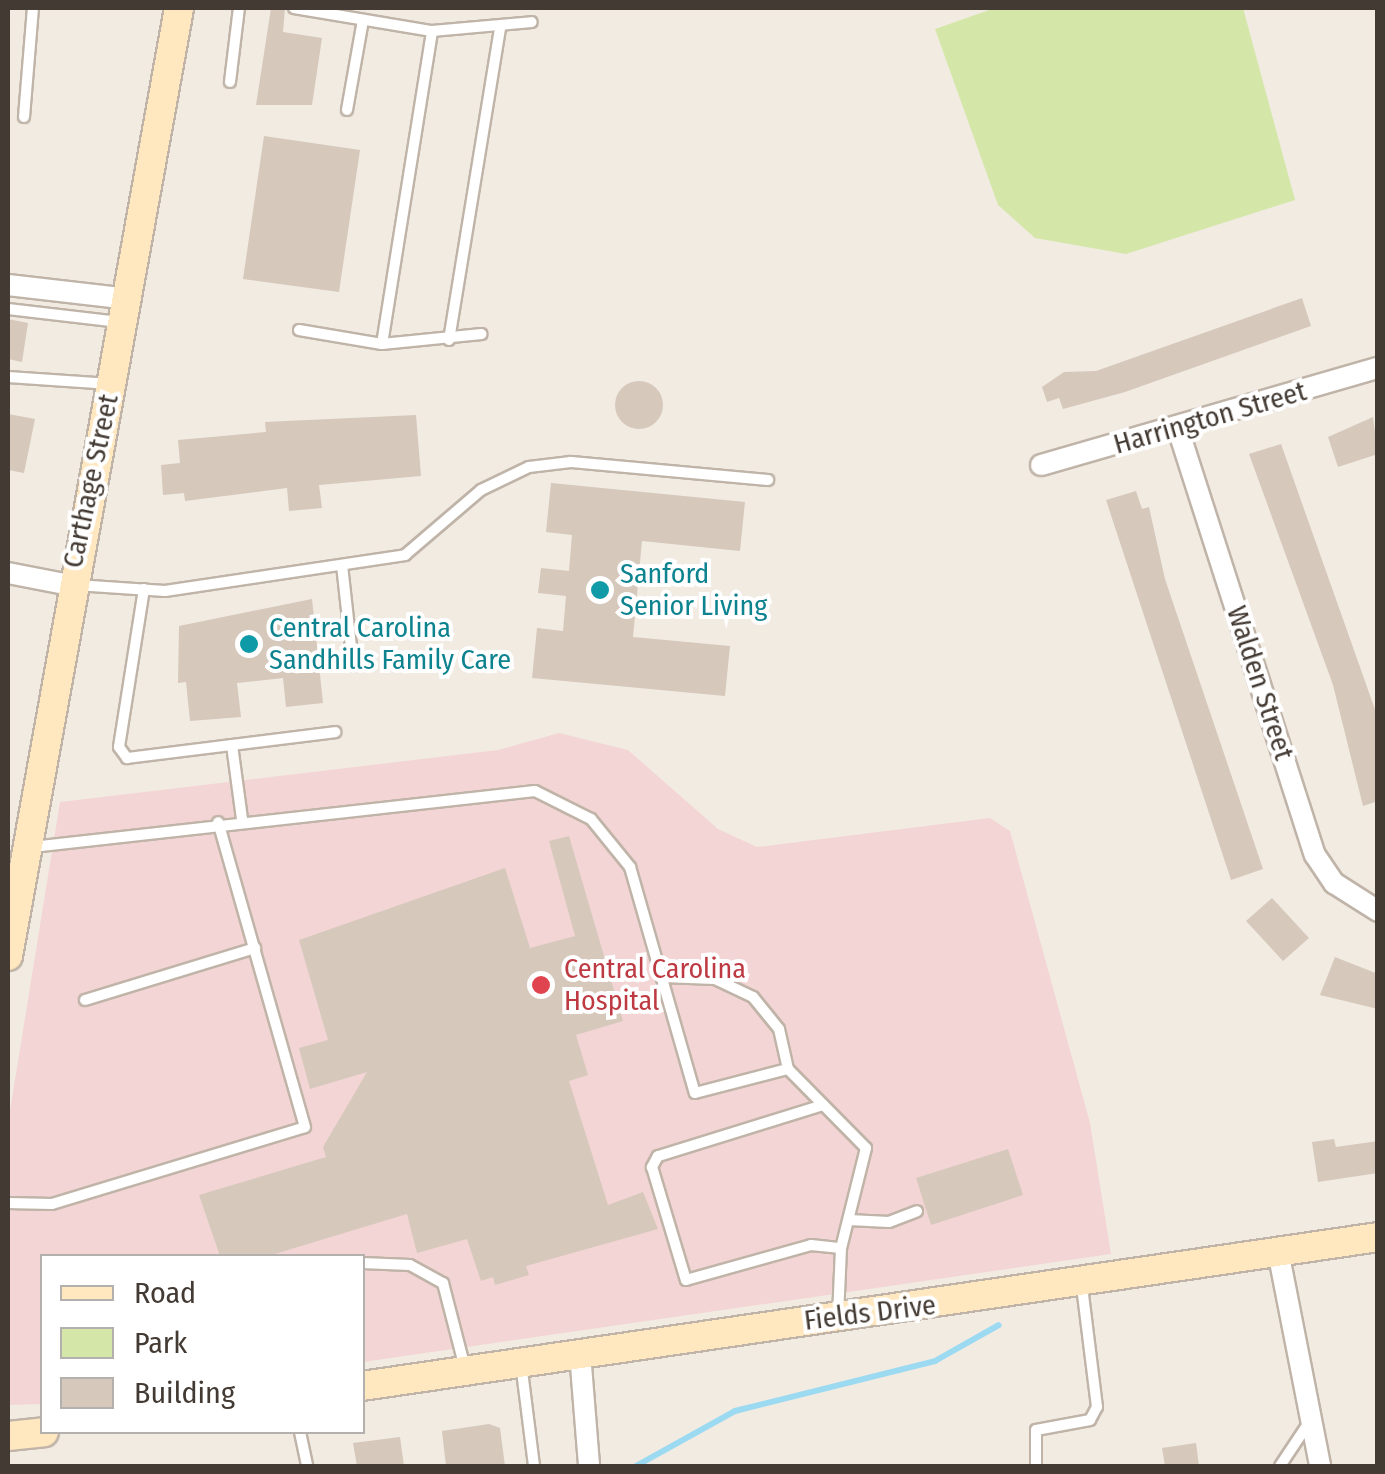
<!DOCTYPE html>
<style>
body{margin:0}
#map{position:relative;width:1385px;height:1474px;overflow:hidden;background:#f2ebe2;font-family:"Fira Sans Condensed",sans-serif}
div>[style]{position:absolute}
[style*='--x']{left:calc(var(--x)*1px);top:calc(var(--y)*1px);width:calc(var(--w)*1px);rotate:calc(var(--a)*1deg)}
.medical>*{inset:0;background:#f3d5d5}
.green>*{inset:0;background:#d4e7a9}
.stream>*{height:6px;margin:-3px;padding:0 3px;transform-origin:3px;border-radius:3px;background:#9cdaf1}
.building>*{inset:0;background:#d6c8bb}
.round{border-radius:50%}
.roads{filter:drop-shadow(2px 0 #c0b4a8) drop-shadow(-2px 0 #c0b4a8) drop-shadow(0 2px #c0b4a8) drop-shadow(0 -2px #c0b4a8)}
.lane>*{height:10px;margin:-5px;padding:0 5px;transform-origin:5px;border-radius:5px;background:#fff}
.street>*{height:20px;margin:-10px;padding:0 10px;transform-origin:10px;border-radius:10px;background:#fff}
.secondary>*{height:28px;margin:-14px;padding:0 14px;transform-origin:14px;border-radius:14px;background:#ffe7bf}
.dots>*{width:28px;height:28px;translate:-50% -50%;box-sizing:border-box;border:5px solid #fff;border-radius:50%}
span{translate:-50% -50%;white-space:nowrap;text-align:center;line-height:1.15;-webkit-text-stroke:8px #fff;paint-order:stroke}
.street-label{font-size:28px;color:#433a33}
.culture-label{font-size:28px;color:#0d838f}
.left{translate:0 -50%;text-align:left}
.health-label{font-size:28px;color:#be3a42}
.frame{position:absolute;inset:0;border:10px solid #433a33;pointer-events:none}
.legend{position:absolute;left:40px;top:1254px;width:325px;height:180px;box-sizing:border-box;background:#fff;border:2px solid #b4b0ad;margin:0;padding:12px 18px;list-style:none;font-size:30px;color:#433a33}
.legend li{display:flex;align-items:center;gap:20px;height:50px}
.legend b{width:50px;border:2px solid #b4b0ad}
</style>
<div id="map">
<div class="medical">
<i style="clip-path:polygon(559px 733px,628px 750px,718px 829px,757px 847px,990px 818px,1010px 831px,1090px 1123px,1111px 1254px,363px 1362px,362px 1256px,42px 1256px,42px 1404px,8px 1405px,8px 1123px,60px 802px,498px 750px)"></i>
</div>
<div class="green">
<i style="clip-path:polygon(995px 8px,1243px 8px,1295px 200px,1126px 254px,1035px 238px,998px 205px,935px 29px)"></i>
</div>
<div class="stream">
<i style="--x:636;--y:1466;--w:113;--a:-29.1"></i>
<i style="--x:735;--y:1411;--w:206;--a:-14"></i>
<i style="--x:935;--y:1361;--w:73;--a:-29.4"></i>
</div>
<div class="building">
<i style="clip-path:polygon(271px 8px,285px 8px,283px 32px,322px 38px,312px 105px,256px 105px)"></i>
<i style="clip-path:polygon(264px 136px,360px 150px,339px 292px,243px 279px)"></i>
<i style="clip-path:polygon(1302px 298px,1311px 326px,1125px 392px,1063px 409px,1059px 398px,1047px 402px,1042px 387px,1064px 372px,1096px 371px)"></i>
<i style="clip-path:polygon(8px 319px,28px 323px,22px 362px,8px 359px)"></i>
<i class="round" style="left:615px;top:381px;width:48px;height:48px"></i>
<i style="clip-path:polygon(8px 414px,35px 419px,24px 473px,8px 470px)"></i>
<i style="clip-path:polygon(416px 415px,421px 476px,319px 485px,322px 508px,289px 511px,287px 488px,185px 501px,184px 493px,163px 495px,161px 465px,180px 463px,178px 440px,266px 432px,265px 422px)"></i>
<i style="clip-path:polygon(1373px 417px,1378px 454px,1338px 467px,1328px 437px)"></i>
<i style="clip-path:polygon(1281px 444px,1378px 718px,1378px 801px,1363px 806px,1333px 685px,1249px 454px)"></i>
<i style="clip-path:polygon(551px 483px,745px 502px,740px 551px,642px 541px,633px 637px,730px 646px,725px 696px,532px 678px,537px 628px,563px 631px,566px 596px,538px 593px,541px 568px,569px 571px,572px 535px,546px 532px)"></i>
<i style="clip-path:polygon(1136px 491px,1142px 509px,1149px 507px,1165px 579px,1263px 869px,1231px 880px,1106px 500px)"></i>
<i style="clip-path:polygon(312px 599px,323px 703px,286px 707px,283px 678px,237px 683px,241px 717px,190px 721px,186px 682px,178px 683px,179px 626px)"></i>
<i style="clip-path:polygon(569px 836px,623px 1021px,576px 1035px,588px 1075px,569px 1081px,608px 1205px,643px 1192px,658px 1229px,526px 1266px,529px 1275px,495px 1285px,493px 1277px,481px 1281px,467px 1239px,417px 1253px,407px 1214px,268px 1256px,220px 1256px,199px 1195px,326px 1157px,323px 1147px,367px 1072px,310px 1089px,299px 1048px,328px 1040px,299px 940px,505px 868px,530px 948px,575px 936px,549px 841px)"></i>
<i style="clip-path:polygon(1272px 898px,1309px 938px,1283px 961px,1246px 921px)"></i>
<i style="clip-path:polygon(1335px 957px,1378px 974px,1378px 1009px,1320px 995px)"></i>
<i style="clip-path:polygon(1334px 1139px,1336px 1147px,1378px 1141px,1378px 1173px,1318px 1182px,1312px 1142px)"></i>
<i style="clip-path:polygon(1008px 1149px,1023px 1195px,931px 1225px,916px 1178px)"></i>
<i style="clip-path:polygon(489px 1424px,500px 1428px,505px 1466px,446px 1466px,442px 1431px)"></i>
<i style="clip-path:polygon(400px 1437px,404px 1466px,357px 1466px,353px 1443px)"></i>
<i style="clip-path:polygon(1196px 1443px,1199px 1466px,1165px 1466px,1162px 1448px)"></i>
</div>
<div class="roads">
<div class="lane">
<i style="--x:294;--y:8;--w:140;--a:9.5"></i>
<i style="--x:432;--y:31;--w:100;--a:-5.1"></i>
<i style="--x:230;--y:82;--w:75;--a:-83.1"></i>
<i style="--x:347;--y:110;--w:91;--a:-79.9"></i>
<i style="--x:24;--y:117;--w:109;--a:-85.3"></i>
<i style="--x:8;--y:309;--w:112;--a:6.7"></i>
<i style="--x:299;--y:330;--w:84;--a:9.6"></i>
<i style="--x:382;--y:344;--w:100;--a:-5.7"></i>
<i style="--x:449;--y:340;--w:317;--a:-80.7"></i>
<i style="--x:382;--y:344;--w:317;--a:-80.9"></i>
<i style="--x:8;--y:377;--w:103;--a:3.9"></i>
<i style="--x:342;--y:565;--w:101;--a:83.7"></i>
<i style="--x:76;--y:585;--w:89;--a:3.9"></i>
<i style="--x:165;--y:591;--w:243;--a:-8.5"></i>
<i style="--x:405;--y:555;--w:100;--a:-40.5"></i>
<i style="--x:481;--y:490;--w:53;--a:-25.6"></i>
<i style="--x:529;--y:467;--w:42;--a:-6.8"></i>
<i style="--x:571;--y:462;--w:198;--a:5.2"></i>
<i style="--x:144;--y:589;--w:160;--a:99"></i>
<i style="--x:119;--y:747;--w:14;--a:54"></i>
<i style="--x:127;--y:758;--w:210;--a:-7.1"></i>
<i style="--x:232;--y:745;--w:75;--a:82.3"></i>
<i style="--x:32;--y:847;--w:506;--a:-6.35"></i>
<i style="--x:535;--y:791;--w:63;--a:26.6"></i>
<i style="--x:591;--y:819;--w:62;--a:50.9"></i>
<i style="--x:630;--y:867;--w:235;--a:74"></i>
<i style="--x:695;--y:1093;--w:96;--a:-14.5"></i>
<i style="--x:663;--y:977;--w:52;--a:2.2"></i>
<i style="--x:715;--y:979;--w:42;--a:25.3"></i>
<i style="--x:753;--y:997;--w:41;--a:50.9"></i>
<i style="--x:779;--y:1029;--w:41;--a:77.3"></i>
<i style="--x:788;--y:1069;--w:111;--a:45.4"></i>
<i style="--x:866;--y:1148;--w:103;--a:104"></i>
<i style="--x:841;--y:1248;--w:68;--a:92.5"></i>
<i style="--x:85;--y:1000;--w:178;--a:-17"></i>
<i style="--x:823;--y:1105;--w:173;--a:162.8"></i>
<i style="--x:658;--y:1156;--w:13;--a:119"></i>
<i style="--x:652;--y:1167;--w:118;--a:73.3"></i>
<i style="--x:686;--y:1280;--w:130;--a:-15.6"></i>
<i style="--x:811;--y:1245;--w:30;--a:6"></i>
<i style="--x:8;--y:1203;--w:44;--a:1.3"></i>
<i style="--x:52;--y:1204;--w:264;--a:-16.9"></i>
<i style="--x:305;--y:1127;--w:317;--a:-105.9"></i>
<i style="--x:849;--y:1220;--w:40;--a:2.9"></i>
<i style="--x:889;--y:1222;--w:30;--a:-21"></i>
<i style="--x:362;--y:1263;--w:48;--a:2.4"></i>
<i style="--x:410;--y:1265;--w:38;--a:29"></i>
<i style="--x:443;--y:1283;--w:88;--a:75.5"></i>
<i style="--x:521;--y:1363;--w:104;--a:82.8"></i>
<i style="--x:300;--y:1432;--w:35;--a:78"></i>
<i style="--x:1036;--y:1466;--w:36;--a:-90"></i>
<i style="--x:1036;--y:1430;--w:55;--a:-10.5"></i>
<i style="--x:1090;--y:1420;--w:15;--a:-62"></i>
<i style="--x:1097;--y:1407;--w:122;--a:-97.1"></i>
<i style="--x:1280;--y:1466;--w:54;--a:-56.3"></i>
</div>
<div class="street">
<i style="--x:8;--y:285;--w:122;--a:6.6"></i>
<i style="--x:1178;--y:429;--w:447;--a:72.2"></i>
<i style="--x:1315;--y:855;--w:34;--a:56"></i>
<i style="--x:1334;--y:883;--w:52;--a:32.5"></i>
<i style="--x:1041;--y:465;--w:351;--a:-16.1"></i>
<i style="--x:8;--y:573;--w:63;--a:11"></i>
<i style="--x:1278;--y:1251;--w:219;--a:78.9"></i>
<i style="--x:580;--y:1353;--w:113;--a:85.4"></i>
</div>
<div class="secondary">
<i style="--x:8;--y:956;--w:963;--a:-79.77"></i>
<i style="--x:362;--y:1386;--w:1027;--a:-8.34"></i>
<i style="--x:8;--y:1436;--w:36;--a:-6"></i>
</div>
</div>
<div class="dots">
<i style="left:600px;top:590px;background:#0f9aa8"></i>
<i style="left:249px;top:644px;background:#0f9aa8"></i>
<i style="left:541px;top:985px;background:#e0444e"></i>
</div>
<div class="street-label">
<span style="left:1210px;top:418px;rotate:-16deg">Harrington Street</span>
<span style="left:91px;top:481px;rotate:-78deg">Carthage Street</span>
<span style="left:1260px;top:683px;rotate:72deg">Walden Street</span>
<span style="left:870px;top:1313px;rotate:-7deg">Fields Drive</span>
</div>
<div class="culture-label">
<span class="left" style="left:620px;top:590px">Sanford<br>Senior Living</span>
<span class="left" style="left:269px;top:644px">Central Carolina<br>Sandhills Family Care</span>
</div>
<div class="health-label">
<span class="left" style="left:564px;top:985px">Central Carolina<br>Hospital</span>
</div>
<div class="frame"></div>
<ul class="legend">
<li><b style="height:12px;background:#ffe7bf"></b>Road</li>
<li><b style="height:28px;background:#d4e7a9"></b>Park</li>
<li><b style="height:28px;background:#d6c8bb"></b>Building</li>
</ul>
</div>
